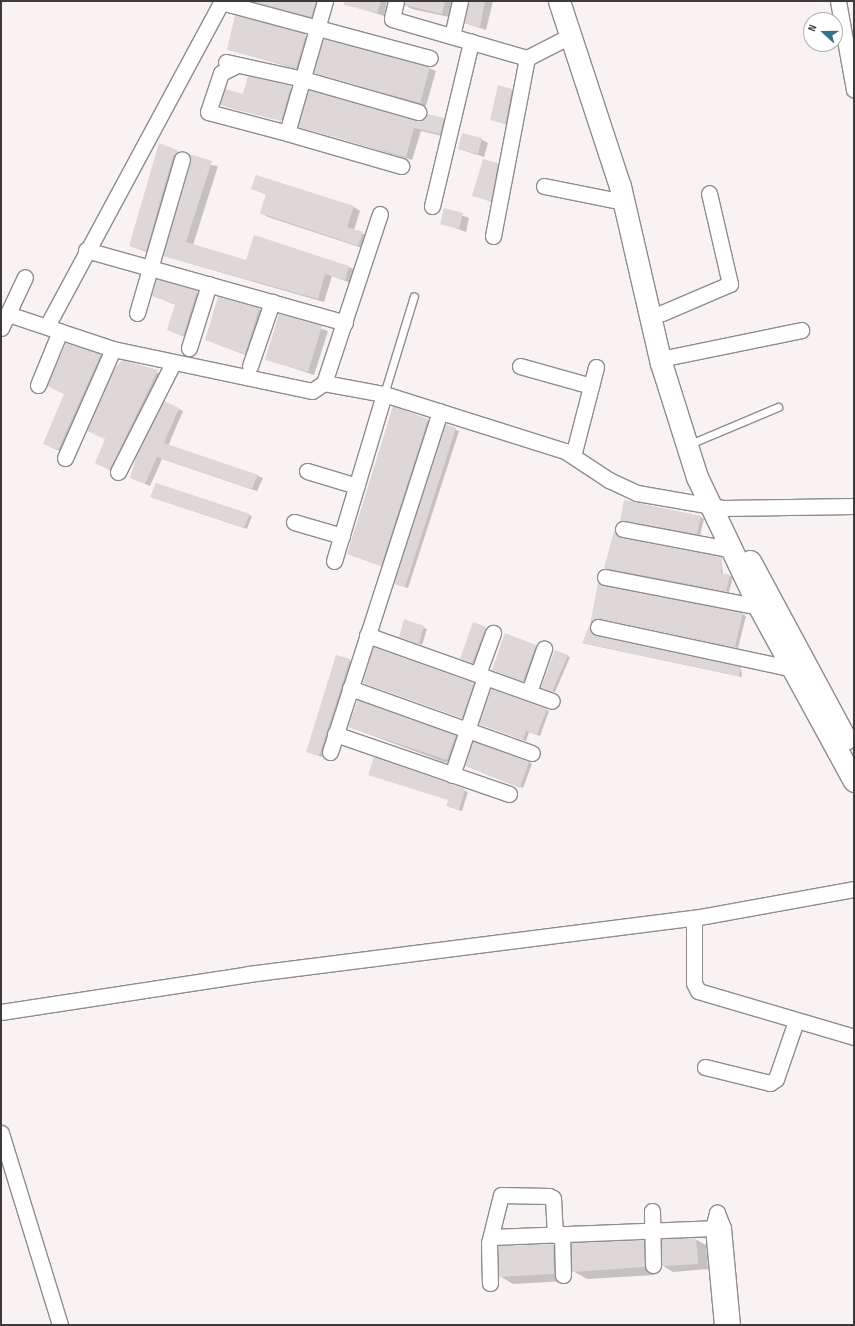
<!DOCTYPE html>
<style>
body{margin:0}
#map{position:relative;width:855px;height:1326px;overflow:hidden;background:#f8f2f2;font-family:"Sofia Sans Condensed",sans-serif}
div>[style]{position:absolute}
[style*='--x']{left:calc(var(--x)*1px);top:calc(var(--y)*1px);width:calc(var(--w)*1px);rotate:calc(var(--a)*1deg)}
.shadow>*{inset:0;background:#0003}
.building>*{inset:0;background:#ddd7d7}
.roads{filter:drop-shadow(1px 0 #918c8c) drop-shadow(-1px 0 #918c8c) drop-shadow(0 1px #918c8c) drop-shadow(0 -1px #918c8c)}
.lane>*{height:7px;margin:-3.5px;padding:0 3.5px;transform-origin:3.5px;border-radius:3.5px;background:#fff}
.street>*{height:15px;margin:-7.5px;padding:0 7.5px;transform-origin:7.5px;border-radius:7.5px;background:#fff}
.secondary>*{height:21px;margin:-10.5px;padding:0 10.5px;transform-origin:10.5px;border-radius:10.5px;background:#fff}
span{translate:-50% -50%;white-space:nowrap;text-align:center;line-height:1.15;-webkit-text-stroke:3px #fff;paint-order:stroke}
.frame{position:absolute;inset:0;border:2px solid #3c3a3a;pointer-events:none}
.north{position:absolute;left:803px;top:12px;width:40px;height:40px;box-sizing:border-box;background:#fff;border:1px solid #b1b0b0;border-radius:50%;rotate:291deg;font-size:11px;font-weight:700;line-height:16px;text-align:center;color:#3c3a3a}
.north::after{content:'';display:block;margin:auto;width:14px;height:18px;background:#347288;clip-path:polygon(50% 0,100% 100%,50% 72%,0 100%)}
</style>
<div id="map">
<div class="shadow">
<i style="clip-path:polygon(251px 1px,323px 1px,318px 20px)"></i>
<i style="clip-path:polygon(361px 1px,387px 1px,384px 16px,359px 8px)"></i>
<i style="clip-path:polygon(406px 1px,453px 1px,449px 17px,412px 9px,405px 5px)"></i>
<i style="clip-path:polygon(470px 1px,493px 1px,486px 30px,465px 23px)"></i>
<i style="clip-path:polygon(236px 16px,312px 39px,303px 71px,228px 49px)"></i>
<i style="clip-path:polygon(429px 68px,436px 71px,426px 106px,315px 72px)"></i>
<i style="clip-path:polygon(evenodd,248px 77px,297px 90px,288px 124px,221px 104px,243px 95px,248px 77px,227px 105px,286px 121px,286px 123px,227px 107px,227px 105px)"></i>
<i style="clip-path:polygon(512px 90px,518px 94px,512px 127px,491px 119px)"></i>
<i style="clip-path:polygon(443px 119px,450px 123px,446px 137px,421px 131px,412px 160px,299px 126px)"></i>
<i style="clip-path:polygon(481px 139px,488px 143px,484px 157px,459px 149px)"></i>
<i style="clip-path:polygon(160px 145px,184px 155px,152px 254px,130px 246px)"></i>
<i style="clip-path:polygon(192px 162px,218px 166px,193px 245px,247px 261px,255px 236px,349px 267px,356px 270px,351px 283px,332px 276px,324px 302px,164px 256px)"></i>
<i style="clip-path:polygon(497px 164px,504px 167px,497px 204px,473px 195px)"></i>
<i style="clip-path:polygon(252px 189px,354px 207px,360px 211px,354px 230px,369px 236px,365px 249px,268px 217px,261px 213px,267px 195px)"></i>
<i style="clip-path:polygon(444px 209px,469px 218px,466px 232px,441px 223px)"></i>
<i style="clip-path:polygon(158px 281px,204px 295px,190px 339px,168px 330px,176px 305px,153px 296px)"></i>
<i style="clip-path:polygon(259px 309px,265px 313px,251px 357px,206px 340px)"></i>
<i style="clip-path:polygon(279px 315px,328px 331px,314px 375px,266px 359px)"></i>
<i style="clip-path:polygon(100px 355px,107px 359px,64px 453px,50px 447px)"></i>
<i style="clip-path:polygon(122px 361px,164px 375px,116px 473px,96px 463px,106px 439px)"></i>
<i style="clip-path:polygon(179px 409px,183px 411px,168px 446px,258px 476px,263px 478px,257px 491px,162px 459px,150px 486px,136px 480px)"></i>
<i style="clip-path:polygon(426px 419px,429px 421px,384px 567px,351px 555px)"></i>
<i style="clip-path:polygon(446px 426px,459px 431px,408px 588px,398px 585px)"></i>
<i style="clip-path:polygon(154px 498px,249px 515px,252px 516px,247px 529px)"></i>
<i style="clip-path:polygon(625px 501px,701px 517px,704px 519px,700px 535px,624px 522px,621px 520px)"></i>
<i style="clip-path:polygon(615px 533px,623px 539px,721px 558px,723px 574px,733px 577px,729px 592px,608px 570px,605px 568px)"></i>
<i style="clip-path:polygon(599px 584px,743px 614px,746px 616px,738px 648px,603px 619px,594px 625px)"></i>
<i style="clip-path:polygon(405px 621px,427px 629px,422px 645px,403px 638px)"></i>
<i style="clip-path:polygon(474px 624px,489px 630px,476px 664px,465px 660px)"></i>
<i style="clip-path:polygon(589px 628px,598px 637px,741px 668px,742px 677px,586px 644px,583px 643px)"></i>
<i style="clip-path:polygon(536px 646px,538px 648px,526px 682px,496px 671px)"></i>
<i style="clip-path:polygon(337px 656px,353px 662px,322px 757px,307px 752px)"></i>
<i style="clip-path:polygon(567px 656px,570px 657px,555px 692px,545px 689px)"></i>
<i style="clip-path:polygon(367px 684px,473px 684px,476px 685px,465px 719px)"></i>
<i style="clip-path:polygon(546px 710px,549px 711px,540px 736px,529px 732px,526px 741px,480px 724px)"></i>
<i style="clip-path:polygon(352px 728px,455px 736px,458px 738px,450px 762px,444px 762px)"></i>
<i style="clip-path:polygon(374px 758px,468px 792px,462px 811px,450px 807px,449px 800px)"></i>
<i style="clip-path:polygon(529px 762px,532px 764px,523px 788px,469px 767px)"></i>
<i style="clip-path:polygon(695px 1239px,706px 1245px,708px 1269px,673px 1272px,663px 1266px)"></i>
<i style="clip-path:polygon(643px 1241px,657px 1249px,655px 1275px,587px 1279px,573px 1271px)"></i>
<i style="clip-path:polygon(553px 1245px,567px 1252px,567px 1281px,513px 1284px,500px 1276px)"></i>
</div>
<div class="building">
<i style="clip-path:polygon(252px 1px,316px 1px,311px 17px)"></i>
<i style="clip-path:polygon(344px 1px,381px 1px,377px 13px,344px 5px)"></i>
<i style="clip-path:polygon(405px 1px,445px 1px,442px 14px,404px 5px)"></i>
<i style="clip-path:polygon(469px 1px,485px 1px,480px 27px,464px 23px)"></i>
<i style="clip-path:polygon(235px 15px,306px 34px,296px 68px,227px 50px)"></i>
<i style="clip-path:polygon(323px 39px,430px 67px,420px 103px,314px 73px)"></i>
<i style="clip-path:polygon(248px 76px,291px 86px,281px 121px,220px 105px,225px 89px,243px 94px)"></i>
<i style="clip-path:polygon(498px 85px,512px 89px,505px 124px,490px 120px)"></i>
<i style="clip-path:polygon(309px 90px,416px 121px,427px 114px,444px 118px,440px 134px,414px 128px,406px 157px,298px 127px)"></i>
<i style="clip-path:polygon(462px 133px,482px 138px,478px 154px,458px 149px)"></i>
<i style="clip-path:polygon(159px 143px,179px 151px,173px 156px,146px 251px,129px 246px)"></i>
<i style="clip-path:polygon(189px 154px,212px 161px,186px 242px,246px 260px,254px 235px,349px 266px,345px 280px,325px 274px,318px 299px,163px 256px,191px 162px)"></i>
<i style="clip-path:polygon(483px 159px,498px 163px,491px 201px,472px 196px)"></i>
<i style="clip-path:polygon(256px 175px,354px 206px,347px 227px,363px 232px,358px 246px,260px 213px,266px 194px,251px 189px)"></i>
<i style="clip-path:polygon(444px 208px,463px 213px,459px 229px,440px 224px)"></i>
<i style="clip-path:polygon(157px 279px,197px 291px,183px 336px,167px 330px,175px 304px,152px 296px)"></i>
<i style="clip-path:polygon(218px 297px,259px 308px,245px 354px,205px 340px)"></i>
<i style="clip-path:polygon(279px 314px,322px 326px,308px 372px,265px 360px)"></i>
<i style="clip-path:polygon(66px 343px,101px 354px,58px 450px,43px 444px,64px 394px,47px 386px)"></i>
<i style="clip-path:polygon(122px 360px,158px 370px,110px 470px,95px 463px,105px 439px,87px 431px,114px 369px)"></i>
<i style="clip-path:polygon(164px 401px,179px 408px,164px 443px,258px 475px,252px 489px,157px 457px,145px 484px,130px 478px,138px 451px)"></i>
<i style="clip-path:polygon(393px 406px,428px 419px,381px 566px,347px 554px)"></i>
<i style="clip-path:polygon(445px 424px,456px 428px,405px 587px,394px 584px)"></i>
<i style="clip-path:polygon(156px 483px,250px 514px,244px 528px,150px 497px)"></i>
<i style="clip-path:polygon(624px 500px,701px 516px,697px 534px,620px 521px)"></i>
<i style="clip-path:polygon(614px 531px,621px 538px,722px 557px,721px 573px,730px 575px,726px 591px,604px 568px)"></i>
<i style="clip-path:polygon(598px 583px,743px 613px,735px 647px,600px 618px,590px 624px)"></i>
<i style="clip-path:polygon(404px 619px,424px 626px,419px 644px,399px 637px)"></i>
<i style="clip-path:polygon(473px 622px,486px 627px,472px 663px,460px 659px)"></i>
<i style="clip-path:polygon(589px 626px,596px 636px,741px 667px,739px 676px,582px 643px)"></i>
<i style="clip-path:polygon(505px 633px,536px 645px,523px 681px,492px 670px)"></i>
<i style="clip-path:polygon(373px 647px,474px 683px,462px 718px,363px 683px)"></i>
<i style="clip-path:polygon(555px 650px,568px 655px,552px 692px,541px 688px)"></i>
<i style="clip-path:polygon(336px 655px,350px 659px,319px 756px,306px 752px)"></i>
<i style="clip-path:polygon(491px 689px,547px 709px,537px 735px,526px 731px,523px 740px,479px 724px)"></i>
<i style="clip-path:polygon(358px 700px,456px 735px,447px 760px,348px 727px)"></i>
<i style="clip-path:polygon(473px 741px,529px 762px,520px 788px,465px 766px)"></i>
<i style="clip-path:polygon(374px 757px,465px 789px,459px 810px,446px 806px,448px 800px,368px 775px)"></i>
<i style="clip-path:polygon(696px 1238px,698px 1264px,662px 1266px,662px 1239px)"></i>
<i style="clip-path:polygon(644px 1240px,645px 1267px,572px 1272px,571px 1243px)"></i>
<i style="clip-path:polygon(553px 1244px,554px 1274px,499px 1277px,498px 1246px)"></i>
</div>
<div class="roads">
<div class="lane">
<i style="--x:384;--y:394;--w:102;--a:-73"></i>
<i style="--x:697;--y:441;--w:88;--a:-22.8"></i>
</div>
<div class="street">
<i style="--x:325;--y:1;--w:137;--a:106.1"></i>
<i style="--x:287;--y:133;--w:119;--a:16.1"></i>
<i style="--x:396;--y:1;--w:18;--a:103"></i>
<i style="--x:392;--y:19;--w:141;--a:16.1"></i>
<i style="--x:527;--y:58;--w:51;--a:-27.1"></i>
<i style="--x:838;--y:1;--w:90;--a:79.8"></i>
<i style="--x:221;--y:2;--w:216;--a:15"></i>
<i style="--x:452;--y:36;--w:36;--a:-77"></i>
<i style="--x:226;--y:62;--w:79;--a:12.4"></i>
<i style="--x:303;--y:79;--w:120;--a:16"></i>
<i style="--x:237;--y:65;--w:18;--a:153"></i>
<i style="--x:221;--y:73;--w:41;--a:108.4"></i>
<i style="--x:208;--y:112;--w:82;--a:14.9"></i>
<i style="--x:544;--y:186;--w:82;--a:11.3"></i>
<i style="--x:432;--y:206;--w:169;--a:-76.6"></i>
<i style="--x:493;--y:236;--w:181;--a:-79.2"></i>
<i style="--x:86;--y:250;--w:269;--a:15.7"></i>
<i style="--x:137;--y:313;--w:160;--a:-73.7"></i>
<i style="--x:662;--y:313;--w:74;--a:-23.1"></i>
<i style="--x:730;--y:284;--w:93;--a:-103"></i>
<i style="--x:8;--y:314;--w:111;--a:18.4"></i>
<i style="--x:113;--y:349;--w:203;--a:11.9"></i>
<i style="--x:312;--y:391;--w:14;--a:-34"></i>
<i style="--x:324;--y:383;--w:178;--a:-71.7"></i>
<i style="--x:47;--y:326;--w:369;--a:-61.7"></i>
<i style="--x:1;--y:328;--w:56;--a:-64.8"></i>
<i style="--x:189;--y:348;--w:67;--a:-72.6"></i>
<i style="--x:670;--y:357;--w:134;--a:-11.6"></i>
<i style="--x:250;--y:366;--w:68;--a:-71"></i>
<i style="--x:520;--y:366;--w:74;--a:15.7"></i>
<i style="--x:324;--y:383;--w:61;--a:10.4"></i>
<i style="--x:384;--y:394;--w:190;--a:17.5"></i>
<i style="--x:565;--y:451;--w:53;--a:33.4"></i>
<i style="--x:609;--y:480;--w:31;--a:25"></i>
<i style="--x:637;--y:493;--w:87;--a:9.9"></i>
<i style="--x:723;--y:508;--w:131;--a:-0.9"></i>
<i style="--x:38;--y:385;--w:58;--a:-67.8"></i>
<i style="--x:573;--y:456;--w:92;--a:-75.5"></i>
<i style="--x:65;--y:458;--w:119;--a:-66.2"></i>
<i style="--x:307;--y:471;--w:52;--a:16.7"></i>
<i style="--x:118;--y:472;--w:122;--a:-63.2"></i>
<i style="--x:294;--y:522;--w:50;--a:16.3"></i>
<i style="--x:623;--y:529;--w:108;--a:10.7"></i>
<i style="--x:334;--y:561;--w:174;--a:-73.3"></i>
<i style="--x:605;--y:577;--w:157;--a:11"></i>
<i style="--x:598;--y:627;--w:195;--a:12.1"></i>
<i style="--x:789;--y:668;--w:10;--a:-29"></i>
<i style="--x:367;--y:635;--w:196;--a:19.6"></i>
<i style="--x:478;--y:674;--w:44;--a:-69.9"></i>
<i style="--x:350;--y:688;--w:193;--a:19.7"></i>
<i style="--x:529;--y:692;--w:46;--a:-70.8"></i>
<i style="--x:335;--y:734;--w:184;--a:19"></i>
<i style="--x:330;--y:752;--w:358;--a:-72.1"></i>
<i style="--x:452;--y:775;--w:103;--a:-71.4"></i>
<i style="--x:694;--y:918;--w:65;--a:90"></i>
<i style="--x:694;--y:983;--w:9;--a:63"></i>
<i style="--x:698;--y:991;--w:163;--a:16.4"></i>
<i style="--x:1;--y:1012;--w:250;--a:-8.7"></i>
<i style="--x:248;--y:974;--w:450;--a:-7.2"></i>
<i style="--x:694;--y:918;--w:163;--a:-10.3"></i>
<i style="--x:705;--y:1067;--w:67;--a:13.8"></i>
<i style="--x:770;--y:1083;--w:7;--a:-34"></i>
<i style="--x:776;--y:1079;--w:61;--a:-71"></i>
<i style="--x:1;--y:1133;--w:201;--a:72.9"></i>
<i style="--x:652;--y:1211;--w:54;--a:88.9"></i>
<i style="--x:562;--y:1234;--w:41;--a:88.6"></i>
<i style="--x:492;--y:1237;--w:221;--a:-2.3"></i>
<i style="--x:490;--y:1283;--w:40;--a:-91.4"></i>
<i style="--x:489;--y:1243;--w:49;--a:-76"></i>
<i style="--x:501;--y:1195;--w:48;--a:1.2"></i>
<i style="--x:549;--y:1196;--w:4;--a:27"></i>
<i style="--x:553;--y:1198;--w:37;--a:87"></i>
<i style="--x:722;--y:1325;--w:97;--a:-95.3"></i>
<i style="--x:713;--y:1228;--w:16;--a:-75"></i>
<i style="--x:717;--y:1213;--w:16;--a:68"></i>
<i style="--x:723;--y:1228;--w:97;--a:84.7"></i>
</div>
<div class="secondary">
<i style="--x:559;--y:1;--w:195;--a:71.8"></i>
<i style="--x:620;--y:186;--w:182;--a:77"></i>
<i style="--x:661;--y:363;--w:120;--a:72.5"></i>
<i style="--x:697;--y:477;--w:144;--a:64.5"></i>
<i style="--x:759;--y:607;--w:198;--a:61.4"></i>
<i style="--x:750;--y:561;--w:202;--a:61.7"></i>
</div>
</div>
<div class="frame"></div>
<div class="north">N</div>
</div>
